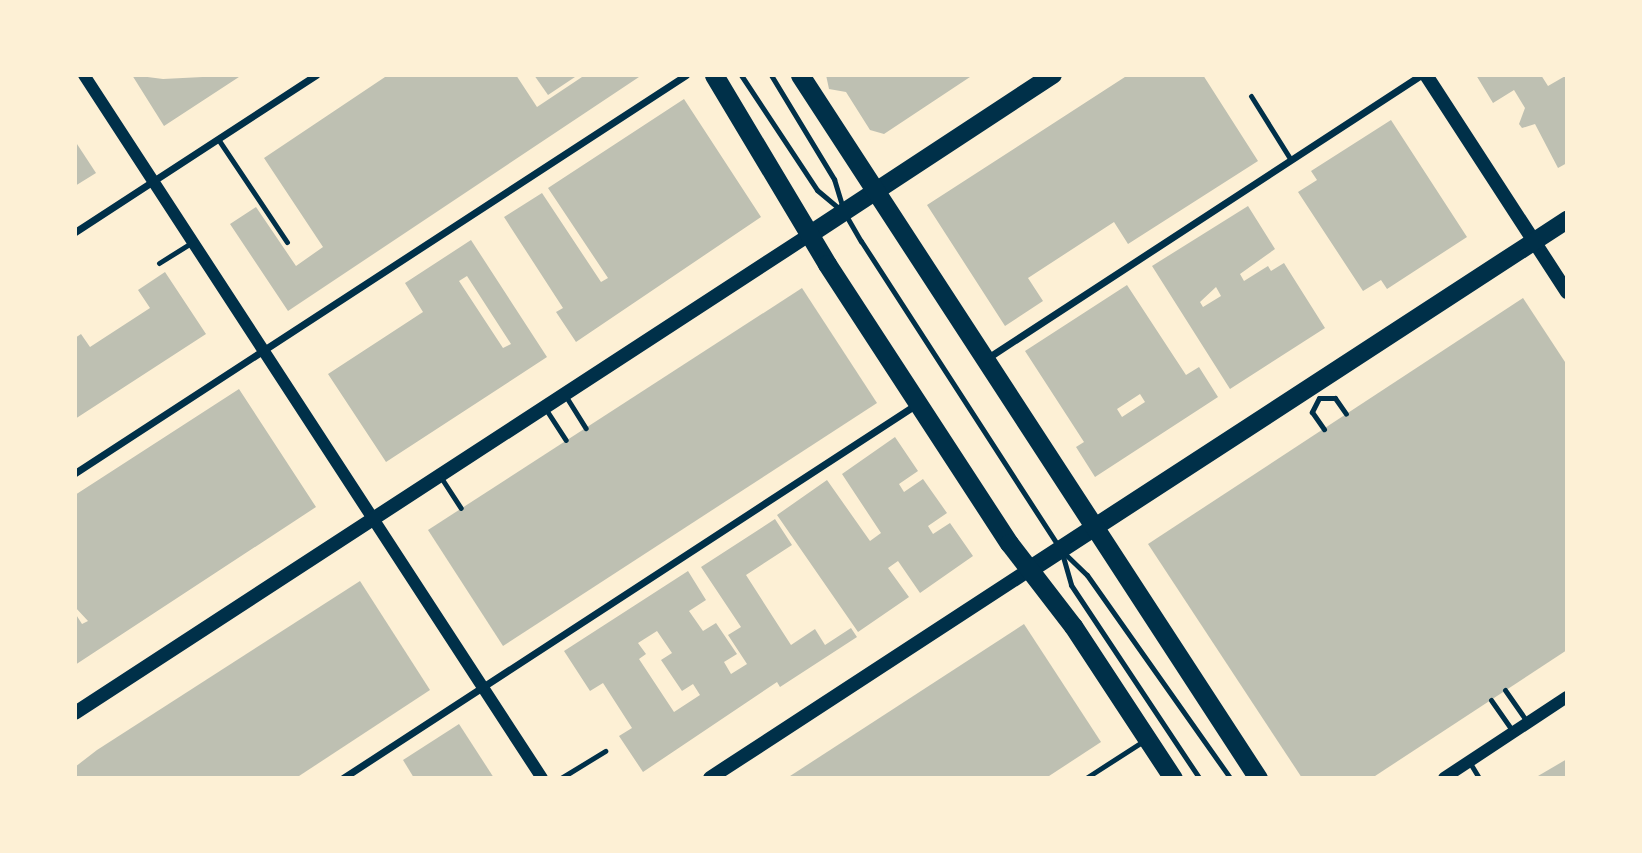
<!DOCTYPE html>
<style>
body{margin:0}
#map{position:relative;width:1642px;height:853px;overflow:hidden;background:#fdf0d5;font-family:"DejaVu Sans",sans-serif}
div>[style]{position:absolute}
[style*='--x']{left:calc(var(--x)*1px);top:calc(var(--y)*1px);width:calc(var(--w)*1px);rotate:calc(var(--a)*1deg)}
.building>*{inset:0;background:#bec0b2}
.service>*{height:5px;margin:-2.5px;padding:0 2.5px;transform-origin:2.5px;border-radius:2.5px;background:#003049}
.minor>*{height:7px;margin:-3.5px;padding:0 3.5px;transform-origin:3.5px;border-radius:3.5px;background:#003049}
.tertiary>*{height:12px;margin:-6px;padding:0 6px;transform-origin:6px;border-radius:6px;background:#003049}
.secondary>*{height:14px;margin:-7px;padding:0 7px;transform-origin:7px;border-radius:7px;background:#003049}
.primary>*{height:18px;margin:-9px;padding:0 9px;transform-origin:9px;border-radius:9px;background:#003049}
.trunk>*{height:19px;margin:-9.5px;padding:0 9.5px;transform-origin:9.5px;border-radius:9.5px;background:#003049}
span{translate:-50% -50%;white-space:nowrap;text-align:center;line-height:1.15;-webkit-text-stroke:6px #fdf0d5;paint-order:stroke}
.frame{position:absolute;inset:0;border:77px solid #fdf0d5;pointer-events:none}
</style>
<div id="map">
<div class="building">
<i style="clip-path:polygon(132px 75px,163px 79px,242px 75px,164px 126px)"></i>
<i style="clip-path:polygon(388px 75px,516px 75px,537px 107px,585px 75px,642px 75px,288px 311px,230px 224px,256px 207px,296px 266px,323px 247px,264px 158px)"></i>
<i style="clip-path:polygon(534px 75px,578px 75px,548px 95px)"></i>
<i style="clip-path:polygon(826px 75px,973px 75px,884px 134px,870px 130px,846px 92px,829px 89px)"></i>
<i style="clip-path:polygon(1128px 75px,1203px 75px,1258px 161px,1128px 244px,1114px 222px,1028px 278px,1043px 301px,1005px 326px,927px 205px)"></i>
<i style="clip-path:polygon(1476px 75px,1541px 75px,1548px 86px,1567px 75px,1567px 163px,1558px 168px,1535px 124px,1522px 128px,1519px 124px,1525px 108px,1514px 90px,1493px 103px)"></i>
<i style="clip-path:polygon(684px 99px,761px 217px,576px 342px,556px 312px,563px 308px,504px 217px,542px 193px,601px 282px,608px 278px,548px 188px)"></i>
<i style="clip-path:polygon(1391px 120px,1467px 237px,1387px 289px,1381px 280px,1363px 291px,1298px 192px,1317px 180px,1311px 171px)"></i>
<i style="clip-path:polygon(75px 141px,96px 173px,75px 186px)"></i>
<i style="clip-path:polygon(evenodd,1248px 206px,1275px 249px,1240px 274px,1244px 281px,1268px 266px,1271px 271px,1284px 263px,1325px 328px,1230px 389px,1152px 266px,1248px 206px,1216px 287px,1221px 296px,1203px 307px,1200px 302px,1216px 287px)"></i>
<i style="clip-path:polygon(evenodd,471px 240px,547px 357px,386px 462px,328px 374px,423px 312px,405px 283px,471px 240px,467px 276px,511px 344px,503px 348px,459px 281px,467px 276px)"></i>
<i style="clip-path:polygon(165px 272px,206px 334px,75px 419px,75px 338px,81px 334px,90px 347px,150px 308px,138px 290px)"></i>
<i style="clip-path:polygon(evenodd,1127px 285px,1186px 375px,1199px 367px,1218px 397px,1095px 477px,1076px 447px,1084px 442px,1025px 351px,1127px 285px,1140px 394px,1145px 402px,1122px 417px,1117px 409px,1140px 394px)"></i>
<i style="clip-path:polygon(802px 288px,877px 403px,503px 646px,428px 530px)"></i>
<i style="clip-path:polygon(1523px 298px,1567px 365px,1567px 650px,1372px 778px,1302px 778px,1148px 544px)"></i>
<i style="clip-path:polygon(239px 389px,316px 507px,75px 665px,75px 613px,82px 624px,88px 621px,75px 607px,75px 495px)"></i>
<i style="clip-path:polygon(895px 437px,918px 471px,899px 484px,904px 492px,923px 479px,947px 513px,928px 526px,933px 534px,950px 523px,973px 556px,920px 593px,898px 561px,888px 568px,909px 597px,858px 632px,777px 515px,827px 480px,870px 541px,881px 533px,842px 474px)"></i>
<i style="clip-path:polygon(evenodd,775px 519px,792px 545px,746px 575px,791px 645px,815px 629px,825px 645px,851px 628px,857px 637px,780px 687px,777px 682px,643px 772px,619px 736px,632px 728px,603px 683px,590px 691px,564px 651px,688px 571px,706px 600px,689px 611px,703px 631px,716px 623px,737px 654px,724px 662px,731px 674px,747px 664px,728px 635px,741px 627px,701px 567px,775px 519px,657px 631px,672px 653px,661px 660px,682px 691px,693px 684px,700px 695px,674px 712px,639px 659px,646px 654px,638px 643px,657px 631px)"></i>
<i style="clip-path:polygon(360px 581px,430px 690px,296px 778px,75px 778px,75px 767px,97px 750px)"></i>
<i style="clip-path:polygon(1024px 624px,1101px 742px,1046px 778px,787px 778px)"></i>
<i style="clip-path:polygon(459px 724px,494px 778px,414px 778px,403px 760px)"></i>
<i style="clip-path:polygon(1567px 759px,1567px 778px,1539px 778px,1538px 776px)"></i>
</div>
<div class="service">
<i style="--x:741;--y:75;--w:138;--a:56.5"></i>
<i style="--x:817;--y:190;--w:31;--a:40"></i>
<i style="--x:771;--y:75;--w:122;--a:58.8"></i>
<i style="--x:834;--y:179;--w:34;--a:73"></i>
<i style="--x:844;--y:212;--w:34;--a:60"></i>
<i style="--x:861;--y:241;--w:368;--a:57.1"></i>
<i style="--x:1061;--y:550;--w:36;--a:44"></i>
<i style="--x:1087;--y:575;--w:248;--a:54.8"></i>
<i style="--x:1251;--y:96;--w:75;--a:58"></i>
<i style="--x:218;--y:139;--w:124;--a:56.2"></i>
<i style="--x:159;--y:263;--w:38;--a:-32"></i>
<i style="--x:565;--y:395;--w:39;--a:58"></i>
<i style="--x:1319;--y:398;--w:16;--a:117"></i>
<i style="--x:1312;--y:412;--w:21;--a:55"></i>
<i style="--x:1319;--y:398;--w:16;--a:0"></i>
<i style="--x:1335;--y:398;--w:19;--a:55"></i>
<i style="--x:545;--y:408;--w:38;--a:57"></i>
<i style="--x:440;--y:476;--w:38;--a:57"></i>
<i style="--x:1062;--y:553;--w:33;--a:74"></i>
<i style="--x:1071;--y:585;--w:232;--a:56.4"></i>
<i style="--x:1505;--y:690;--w:40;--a:55.1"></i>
<i style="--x:1491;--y:700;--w:39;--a:55"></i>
<i style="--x:1470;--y:763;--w:17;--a:59"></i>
<i style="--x:561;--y:778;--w:52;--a:-31.5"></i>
<i style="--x:1086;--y:778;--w:70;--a:-32.8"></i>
</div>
<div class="minor">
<i style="--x:75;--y:232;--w:288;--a:-33.1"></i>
<i style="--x:986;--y:359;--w:520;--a:-33.14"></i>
<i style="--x:75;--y:473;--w:729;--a:-33.08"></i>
<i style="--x:343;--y:778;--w:685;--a:-33.09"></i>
</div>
<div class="tertiary">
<i style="--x:84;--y:75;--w:839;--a:56.92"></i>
<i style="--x:1444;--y:778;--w:147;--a:-33.4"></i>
</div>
<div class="secondary">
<i style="--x:1426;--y:75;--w:259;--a:57"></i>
<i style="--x:75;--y:713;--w:876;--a:-33.07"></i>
<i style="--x:710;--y:778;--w:381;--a:-33.1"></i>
</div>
<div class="primary">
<i style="--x:809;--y:235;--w:292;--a:-33.3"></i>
<i style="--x:1029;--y:570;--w:642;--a:-33.05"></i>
</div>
<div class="trunk">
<i style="--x:714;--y:75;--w:220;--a:59.1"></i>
<i style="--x:827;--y:264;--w:333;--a:56.9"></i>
<i style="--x:1009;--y:543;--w:105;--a:52.4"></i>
<i style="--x:1073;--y:626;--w:182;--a:56.7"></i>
<i style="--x:800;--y:75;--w:839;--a:56.92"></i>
</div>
<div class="frame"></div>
</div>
